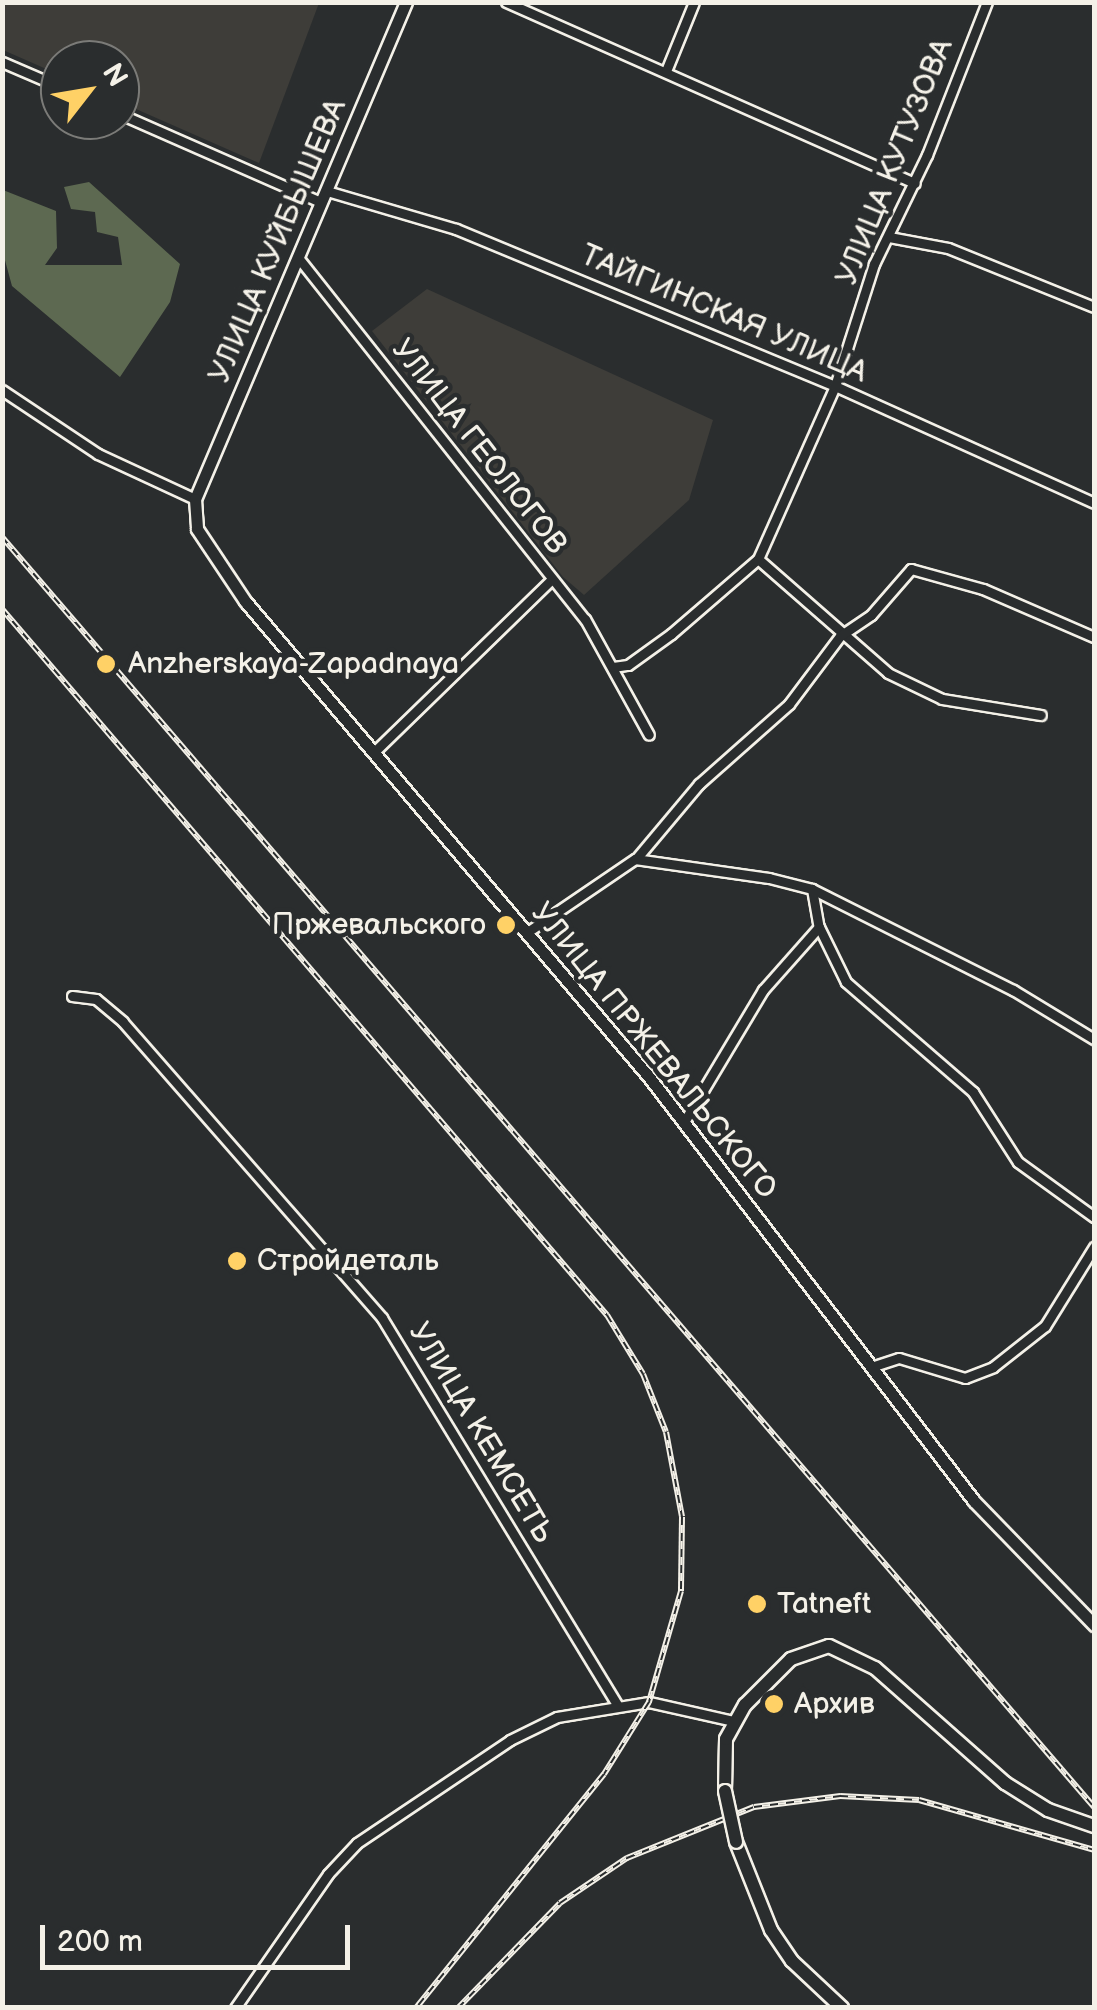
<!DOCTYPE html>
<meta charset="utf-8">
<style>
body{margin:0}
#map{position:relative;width:1097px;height:2010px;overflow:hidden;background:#2a2d2e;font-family:"Balsamiq Sans",sans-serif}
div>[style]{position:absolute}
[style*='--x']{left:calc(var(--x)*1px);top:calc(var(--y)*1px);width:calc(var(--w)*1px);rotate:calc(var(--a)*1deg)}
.built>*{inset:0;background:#3e3d39}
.green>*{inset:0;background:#5d6951}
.roads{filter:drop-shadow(2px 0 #f4f1e8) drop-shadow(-2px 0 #f4f1e8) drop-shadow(0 2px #f4f1e8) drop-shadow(0 -2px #f4f1e8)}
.minor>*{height:9px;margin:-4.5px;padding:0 4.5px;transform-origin:4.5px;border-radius:4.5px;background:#2a2d2e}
.tertiary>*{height:11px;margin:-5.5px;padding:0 5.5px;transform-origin:5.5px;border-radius:5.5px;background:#2a2d2e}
.secondary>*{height:12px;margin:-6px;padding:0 6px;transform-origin:6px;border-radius:6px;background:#2a2d2e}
.rail>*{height:6px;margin-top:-3px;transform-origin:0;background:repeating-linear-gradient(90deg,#2a2d2e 0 8px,#f4f1e8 0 16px);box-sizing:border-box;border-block:2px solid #f4f1e8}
.bridges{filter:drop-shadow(2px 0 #f4f1e8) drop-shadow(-2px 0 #f4f1e8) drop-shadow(0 2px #f4f1e8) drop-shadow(0 -2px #f4f1e8)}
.secondary-bridge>*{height:12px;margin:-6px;padding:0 6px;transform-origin:6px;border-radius:6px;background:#2a2d2e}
.dots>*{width:28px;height:28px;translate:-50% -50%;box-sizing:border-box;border:5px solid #2a2d2e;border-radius:50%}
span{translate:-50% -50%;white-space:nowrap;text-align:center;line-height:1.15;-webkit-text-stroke:9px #2a2d2e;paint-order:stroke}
.street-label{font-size:30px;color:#f4f1e8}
.poi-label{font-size:30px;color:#f4f1e8}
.left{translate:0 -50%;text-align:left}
.right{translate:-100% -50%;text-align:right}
.frame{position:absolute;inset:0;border:5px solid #f4f1e8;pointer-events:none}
.north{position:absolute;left:40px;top:40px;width:100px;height:100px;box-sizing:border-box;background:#2a2d2e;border:2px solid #7b7b78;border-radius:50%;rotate:59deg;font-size:28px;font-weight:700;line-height:40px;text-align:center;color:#f4f1e8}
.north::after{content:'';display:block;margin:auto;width:35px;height:45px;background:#ffd166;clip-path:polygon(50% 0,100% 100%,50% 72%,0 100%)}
.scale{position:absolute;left:40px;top:1925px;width:310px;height:45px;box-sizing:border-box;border:5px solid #f4f1e8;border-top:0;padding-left:12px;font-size:30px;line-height:35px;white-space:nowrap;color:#f4f1e8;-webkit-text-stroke:8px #2a2d2e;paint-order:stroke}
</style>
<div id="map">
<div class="built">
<i style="clip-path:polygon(3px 2px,319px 2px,319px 3px,259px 163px,120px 102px,120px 60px,60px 60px,60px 75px,3px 50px)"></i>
<i style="clip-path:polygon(427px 289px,713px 420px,689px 500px,584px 595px,563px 577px,372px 331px)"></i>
</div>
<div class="green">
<i style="clip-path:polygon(89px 182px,180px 264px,170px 302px,120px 377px,12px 286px,3px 253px,3px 190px,56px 211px,57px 248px,45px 265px,122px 265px,118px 237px,97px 232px,95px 212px,71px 209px,64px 187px)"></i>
</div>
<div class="roads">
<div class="minor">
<i style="--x:506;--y:2;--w:447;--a:23.9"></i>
<i style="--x:2;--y:62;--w:63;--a:23.3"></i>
<i style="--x:666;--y:71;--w:74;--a:-67.9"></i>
<i style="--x:120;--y:114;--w:216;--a:23.7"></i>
<i style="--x:327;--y:191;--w:134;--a:16.4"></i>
<i style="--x:456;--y:229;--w:410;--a:22.5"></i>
<i style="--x:835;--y:386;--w:284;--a:24.3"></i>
<i style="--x:889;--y:237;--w:60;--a:10.6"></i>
<i style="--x:948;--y:248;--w:157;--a:22"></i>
<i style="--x:300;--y:260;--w:458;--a:51.6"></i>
<i style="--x:585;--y:619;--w:132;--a:61.1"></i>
<i style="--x:2;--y:390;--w:115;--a:33.7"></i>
<i style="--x:98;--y:454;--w:107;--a:24.9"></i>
<i style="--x:758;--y:559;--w:173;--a:41.2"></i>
<i style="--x:888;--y:673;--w:60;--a:25.7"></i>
<i style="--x:942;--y:699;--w:100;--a:9.2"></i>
<i style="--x:613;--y:667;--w:15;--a:-8"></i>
<i style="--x:628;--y:665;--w:53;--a:-35.8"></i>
<i style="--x:671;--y:634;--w:115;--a:-40.8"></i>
<i style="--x:758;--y:559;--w:189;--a:-66"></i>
<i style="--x:835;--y:386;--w:128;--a:-72.3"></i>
<i style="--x:874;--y:264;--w:121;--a:-64.1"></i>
<i style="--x:927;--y:155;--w:164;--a:-68.6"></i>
<i style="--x:373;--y:753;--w:248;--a:-44.2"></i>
<i style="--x:636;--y:859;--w:98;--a:-50"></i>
<i style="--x:699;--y:784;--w:120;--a:-41.6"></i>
<i style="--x:789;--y:704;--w:85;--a:-53.1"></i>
<i style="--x:840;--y:636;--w:37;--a:-34"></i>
<i style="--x:871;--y:615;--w:61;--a:-49"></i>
<i style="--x:911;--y:569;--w:75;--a:15.5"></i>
<i style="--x:983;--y:589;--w:121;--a:23.4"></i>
<i style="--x:812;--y:889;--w:39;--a:80"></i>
<i style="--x:819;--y:927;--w:61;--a:63.9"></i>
<i style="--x:846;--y:982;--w:168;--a:40.9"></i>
<i style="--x:973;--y:1092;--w:83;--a:57.3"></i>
<i style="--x:1018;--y:1162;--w:94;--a:35.9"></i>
<i style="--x:526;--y:933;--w:132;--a:-34.2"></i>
<i style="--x:635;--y:859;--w:135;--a:8.1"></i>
<i style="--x:769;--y:878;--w:44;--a:14.3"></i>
<i style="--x:812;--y:889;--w:225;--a:26.7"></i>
<i style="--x:1013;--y:990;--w:95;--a:31.2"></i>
<i style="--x:72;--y:996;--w:24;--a:7"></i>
<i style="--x:96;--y:999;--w:35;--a:40"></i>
<i style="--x:123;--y:1022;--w:393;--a:48.8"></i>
<i style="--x:382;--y:1318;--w:453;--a:58.7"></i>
<i style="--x:684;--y:1122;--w:154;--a:-59.1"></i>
<i style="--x:763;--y:990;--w:84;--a:-48.4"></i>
<i style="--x:871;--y:1367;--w:29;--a:-18"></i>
<i style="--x:899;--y:1358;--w:69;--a:16.9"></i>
<i style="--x:965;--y:1378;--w:30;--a:-21"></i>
<i style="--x:993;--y:1367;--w:66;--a:-38.3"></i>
<i style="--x:1045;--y:1326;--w:93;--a:-58.2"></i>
<i style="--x:235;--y:2008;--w:163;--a:-55.2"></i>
<i style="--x:328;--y:1874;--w:42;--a:-46.9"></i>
<i style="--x:357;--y:1843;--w:184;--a:-33.9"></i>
<i style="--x:510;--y:1740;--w:52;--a:-26.1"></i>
<i style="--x:557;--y:1717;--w:93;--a:-9.3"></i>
<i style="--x:649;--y:1702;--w:86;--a:12.7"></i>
</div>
<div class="tertiary">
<i style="--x:406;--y:2;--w:540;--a:113"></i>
<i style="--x:195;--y:499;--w:30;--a:86"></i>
<i style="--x:197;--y:529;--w:87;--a:56.3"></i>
<i style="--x:245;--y:601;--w:624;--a:49.68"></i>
<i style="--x:649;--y:1077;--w:534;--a:52.53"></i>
<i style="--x:974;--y:1501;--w:173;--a:45.9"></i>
</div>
<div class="secondary">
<i style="--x:725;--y:1791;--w:52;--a:-88.9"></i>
<i style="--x:726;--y:1739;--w:39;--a:-61"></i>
<i style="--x:745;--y:1705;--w:65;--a:-45"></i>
<i style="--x:791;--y:1659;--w:40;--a:-18.9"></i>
<i style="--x:829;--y:1646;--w:51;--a:25.6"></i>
<i style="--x:875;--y:1668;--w:174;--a:41.5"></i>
<i style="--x:1005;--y:1783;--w:51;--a:32.1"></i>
<i style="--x:1048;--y:1810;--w:49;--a:19.2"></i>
<i style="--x:736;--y:1842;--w:95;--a:68.3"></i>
<i style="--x:771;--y:1930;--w:37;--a:56"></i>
<i style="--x:792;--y:1961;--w:69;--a:43.2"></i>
</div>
</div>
<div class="rail">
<i style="--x:2;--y:537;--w:1675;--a:49.31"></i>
<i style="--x:2;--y:609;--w:930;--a:49.41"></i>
<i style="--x:607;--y:1315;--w:69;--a:58.6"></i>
<i style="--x:643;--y:1374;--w:62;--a:68.4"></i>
<i style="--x:666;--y:1432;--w:86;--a:79.3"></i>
<i style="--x:682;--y:1517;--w:74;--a:90.8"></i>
<i style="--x:681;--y:1591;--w:116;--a:106.1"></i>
<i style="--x:649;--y:1702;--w:85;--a:122"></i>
<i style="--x:604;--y:1774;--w:300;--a:128.8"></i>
<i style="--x:458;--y:2008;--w:146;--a:-45.8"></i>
<i style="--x:560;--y:1903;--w:81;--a:-33.9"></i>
<i style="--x:627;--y:1858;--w:137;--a:-21.9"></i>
<i style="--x:754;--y:1807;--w:87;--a:-7.3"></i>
<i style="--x:840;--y:1796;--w:79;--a:2.9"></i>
<i style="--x:919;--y:1800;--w:182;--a:15.9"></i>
</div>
<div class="bridges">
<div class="secondary-bridge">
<i style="--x:725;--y:1791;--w:52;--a:77.8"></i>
</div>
</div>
<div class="dots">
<i style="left:106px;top:664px;background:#ffd166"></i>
<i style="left:506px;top:925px;background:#ffd166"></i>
<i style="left:237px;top:1261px;background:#ffd166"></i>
<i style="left:757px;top:1604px;background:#ffd166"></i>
<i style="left:774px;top:1704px;background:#ffd166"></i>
</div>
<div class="street-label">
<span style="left:895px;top:162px;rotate:-68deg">УЛИЦА КУТУЗОВА</span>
<span style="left:278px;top:241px;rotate:-67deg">УЛИЦА КУЙБЫШЕВА</span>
<span style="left:724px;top:314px;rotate:23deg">ТАЙГИНСКАЯ УЛИЦА</span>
<span style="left:479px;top:447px;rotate:52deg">УЛИЦА ГЕОЛОГОВ</span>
<span style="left:654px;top:1051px;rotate:51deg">УЛИЦА ПРЖЕВАЛЬСКОГО</span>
<span style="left:481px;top:1433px;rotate:59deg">УЛИЦА КЕМСЕТЬ</span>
</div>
<div class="poi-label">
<span class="left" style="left:128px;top:664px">Anzherskaya-Zapadnaya</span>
<span class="right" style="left:486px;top:925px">Пржевальского</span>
<span class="left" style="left:257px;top:1261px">Стройдеталь</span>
<span class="left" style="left:777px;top:1604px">Tatneft</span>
<span class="left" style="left:794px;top:1704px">Архив</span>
</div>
<div class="frame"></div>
<div class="north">N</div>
<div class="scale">200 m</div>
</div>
